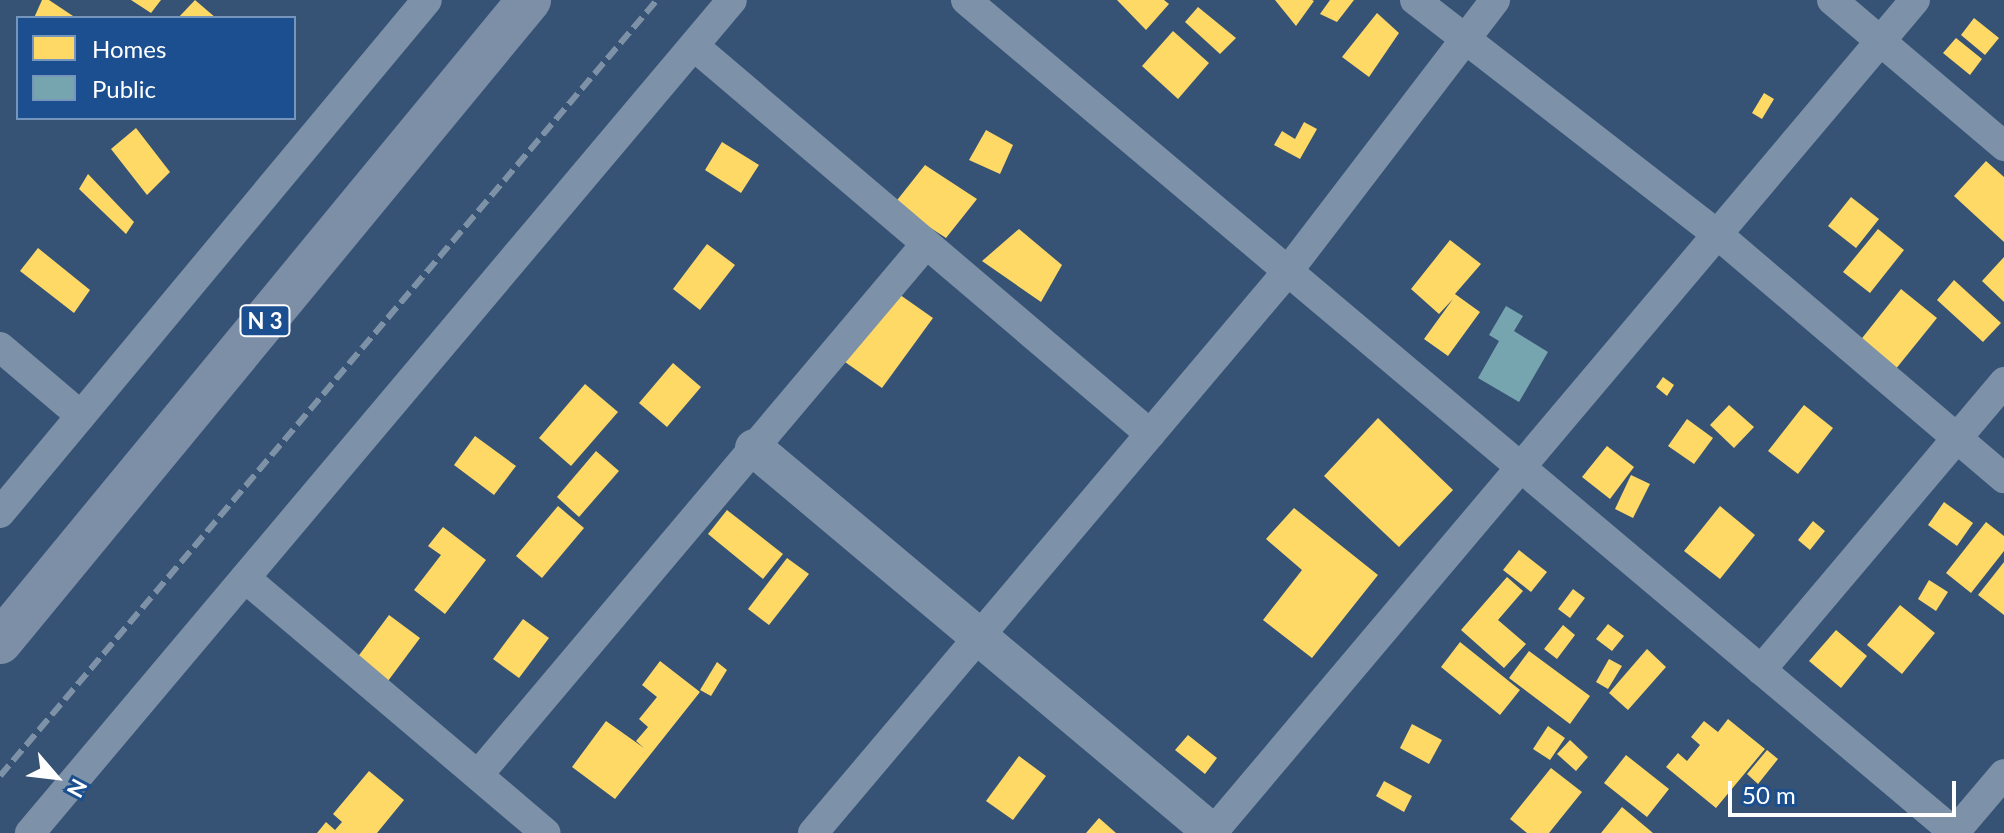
<!DOCTYPE html>
<style>
body{margin:0}
#map{position:relative;width:2004px;height:833px;overflow:hidden;background:#365274;font-family:Lato,sans-serif}
div>[style]{position:absolute}
[style*='--x']{left:calc(var(--x)*1px);top:calc(var(--y)*1px);width:calc(var(--w)*1px);rotate:calc(var(--a)*1deg)}
.homes>*{inset:0;background:#ffd966}
.public>*{inset:0;background:#76a5af}
.minor>*{height:30px;margin:-15px;padding:0 15px;transform-origin:15px;border-radius:15px;background:#7d92a8}
.tertiary>*{height:38px;margin:-19px;padding:0 19px;transform-origin:19px;border-radius:19px;background:#7d92a8}
.primary>*{height:44px;margin:-22px;padding:0 22px;transform-origin:22px;border-radius:22px;background:#7d8ea7}
.rail>*{height:6px;margin-top:-3px;transform-origin:0;background:repeating-linear-gradient(90deg,#7e92a7 0 14px,transparent 0 20px)}
span{translate:-50% -50%;white-space:nowrap;text-align:center;line-height:1.15;-webkit-text-stroke:8px #1b4f8f;paint-order:stroke}
.shield-label span{padding:2px 6px;background:#1b4f8f;border:2px solid;border-radius:6px;-webkit-text-stroke-width:0}
.shield-label{font-size:22px;color:#fff;font-weight:700}
.legend{position:absolute;left:16px;top:16px;width:280px;height:104px;box-sizing:border-box;background:#1b4f8f;border:2px solid #7695bc;margin:0;padding:10px 14px;list-style:none;font-size:24px;color:#fff}
.legend li{display:flex;align-items:center;gap:16px;height:40px}
.legend b{width:40px;border:2px solid #7695bc}
.north{position:absolute;left:16px;top:737px;width:80px;height:80px;-webkit-text-stroke:6px #1b4f8f;paint-order:stroke;rotate:118deg;font-size:22px;font-weight:700;line-height:32px;text-align:center;color:#fff}
.north::after{content:'';display:block;margin:auto;width:28px;height:36px;background:#fff;clip-path:polygon(50% 0,100% 100%,50% 72%,0 100%)}
.scale{position:absolute;left:1728px;top:781px;width:228px;height:36px;box-sizing:border-box;border:4px solid #fff;border-top:0;padding-left:10px;font-size:24px;line-height:28px;white-space:nowrap;color:#fff;-webkit-text-stroke:6px #1b4f8f;paint-order:stroke}
</style>
<div id="map">
<div class="homes">
<i style="clip-path:polygon(42px 0,49px 0,76px 18px,34px 18px)"></i>
<i style="clip-path:polygon(131px 0,161px 0,151px 13px)"></i>
<i style="clip-path:polygon(195px 0,216px 18px,178px 18px)"></i>
<i style="clip-path:polygon(1117px 0,1164px 0,1169px 4px,1146px 30px)"></i>
<i style="clip-path:polygon(1275px 0,1312px 0,1314px 1px,1296px 26px)"></i>
<i style="clip-path:polygon(1330px 0,1354px 0,1337px 22px,1320px 14px)"></i>
<i style="clip-path:polygon(1198px 7px,1236px 38px,1220px 54px,1185px 22px)"></i>
<i style="clip-path:polygon(1377px 13px,1399px 33px,1369px 77px,1342px 57px)"></i>
<i style="clip-path:polygon(1974px 18px,1999px 38px,1985px 55px,1961px 35px)"></i>
<i style="clip-path:polygon(1173px 31px,1209px 63px,1178px 99px,1142px 66px)"></i>
<i style="clip-path:polygon(1956px 38px,1982px 59px,1970px 75px,1943px 53px)"></i>
<i style="clip-path:polygon(1764px 93px,1774px 99px,1762px 119px,1752px 113px)"></i>
<i style="clip-path:polygon(1304px 122px,1317px 129px,1300px 159px,1274px 145px,1282px 131px,1295px 139px)"></i>
<i style="clip-path:polygon(136px 128px,170px 172px,147px 195px,111px 149px)"></i>
<i style="clip-path:polygon(986px 130px,1013px 145px,1000px 174px,969px 160px)"></i>
<i style="clip-path:polygon(722px 142px,759px 165px,741px 193px,705px 170px)"></i>
<i style="clip-path:polygon(1986px 161px,2004px 177px,2004px 242px,1954px 196px)"></i>
<i style="clip-path:polygon(925px 165px,977px 199px,946px 238px,894px 204px)"></i>
<i style="clip-path:polygon(88px 174px,134px 222px,126px 234px,79px 189px)"></i>
<i style="clip-path:polygon(1851px 197px,1879px 219px,1856px 248px,1828px 226px)"></i>
<i style="clip-path:polygon(1019px 229px,1062px 265px,1041px 302px,982px 261px)"></i>
<i style="clip-path:polygon(1878px 229px,1904px 250px,1870px 293px,1843px 272px)"></i>
<i style="clip-path:polygon(1450px 240px,1481px 264px,1455px 294px,1480px 312px,1448px 356px,1424px 339px,1453px 299px,1439px 314px,1411px 289px)"></i>
<i style="clip-path:polygon(707px 244px,735px 265px,700px 310px,673px 289px)"></i>
<i style="clip-path:polygon(38px 248px,90px 290px,74px 313px,20px 271px)"></i>
<i style="clip-path:polygon(2004px 257px,2004px 302px,1982px 281px)"></i>
<i style="clip-path:polygon(1954px 280px,2001px 323px,1983px 342px,1937px 300px)"></i>
<i style="clip-path:polygon(1901px 289px,1937px 318px,1895px 370px,1859px 342px)"></i>
<i style="clip-path:polygon(896px 292px,933px 318px,882px 388px,845px 362px)"></i>
<i style="clip-path:polygon(673px 363px,701px 387px,667px 427px,639px 403px)"></i>
<i style="clip-path:polygon(1663px 377px,1674px 385px,1667px 396px,1656px 387px)"></i>
<i style="clip-path:polygon(585px 384px,618px 412px,571px 466px,539px 438px)"></i>
<i style="clip-path:polygon(1729px 405px,1754px 427px,1734px 448px,1710px 425px)"></i>
<i style="clip-path:polygon(1804px 405px,1833px 428px,1798px 474px,1768px 451px)"></i>
<i style="clip-path:polygon(1378px 418px,1453px 490px,1399px 547px,1324px 476px)"></i>
<i style="clip-path:polygon(1687px 419px,1713px 438px,1694px 464px,1668px 446px)"></i>
<i style="clip-path:polygon(475px 436px,516px 466px,494px 495px,454px 465px)"></i>
<i style="clip-path:polygon(1607px 446px,1634px 467px,1610px 499px,1582px 477px)"></i>
<i style="clip-path:polygon(596px 451px,619px 471px,579px 517px,557px 497px)"></i>
<i style="clip-path:polygon(1631px 475px,1650px 484px,1633px 518px,1615px 509px)"></i>
<i style="clip-path:polygon(1944px 502px,1973px 523px,1957px 546px,1928px 525px)"></i>
<i style="clip-path:polygon(558px 506px,584px 528px,542px 578px,516px 556px)"></i>
<i style="clip-path:polygon(1720px 506px,1755px 535px,1720px 579px,1684px 551px)"></i>
<i style="clip-path:polygon(1294px 508px,1378px 575px,1312px 658px,1263px 620px,1302px 570px,1266px 539px)"></i>
<i style="clip-path:polygon(727px 510px,783px 554px,763px 579px,708px 534px)"></i>
<i style="clip-path:polygon(1813px 521px,1825px 531px,1810px 550px,1798px 540px)"></i>
<i style="clip-path:polygon(1986px 522px,2004px 536px,2004px 551px,1971px 593px,1946px 573px)"></i>
<i style="clip-path:polygon(443px 527px,486px 560px,445px 614px,414px 590px,441px 555px,428px 546px)"></i>
<i style="clip-path:polygon(1519px 550px,1547px 572px,1531px 592px,1503px 570px)"></i>
<i style="clip-path:polygon(787px 558px,809px 574px,769px 625px,748px 609px)"></i>
<i style="clip-path:polygon(2004px 562px,2004px 615px,1978px 595px)"></i>
<i style="clip-path:polygon(1507px 577px,1523px 591px,1498px 620px,1526px 644px,1504px 668px,1461px 630px)"></i>
<i style="clip-path:polygon(1929px 580px,1948px 592px,1936px 611px,1918px 599px)"></i>
<i style="clip-path:polygon(1573px 589px,1585px 598px,1570px 618px,1558px 609px)"></i>
<i style="clip-path:polygon(1900px 605px,1935px 633px,1902px 674px,1867px 645px)"></i>
<i style="clip-path:polygon(389px 615px,420px 638px,385px 685px,354px 662px)"></i>
<i style="clip-path:polygon(523px 619px,549px 638px,519px 678px,493px 659px)"></i>
<i style="clip-path:polygon(1608px 624px,1624px 636px,1612px 651px,1596px 639px)"></i>
<i style="clip-path:polygon(1563px 625px,1575px 635px,1557px 659px,1544px 649px)"></i>
<i style="clip-path:polygon(1836px 630px,1867px 656px,1841px 688px,1809px 661px)"></i>
<i style="clip-path:polygon(1460px 642px,1520px 690px,1500px 715px,1441px 667px)"></i>
<i style="clip-path:polygon(1647px 649px,1666px 667px,1628px 710px,1609px 693px)"></i>
<i style="clip-path:polygon(1529px 651px,1590px 696px,1570px 724px,1509px 678px)"></i>
<i style="clip-path:polygon(1609px 659px,1622px 666px,1608px 689px,1596px 682px)"></i>
<i style="clip-path:polygon(660px 661px,700px 692px,615px 799px,572px 767px,606px 721px,644px 748px,636px 741px,648px 727px,639px 719px,657px 697px,642px 685px)"></i>
<i style="clip-path:polygon(717px 662px,727px 670px,711px 696px,700px 690px)"></i>
<i style="clip-path:polygon(1728px 719px,1765px 749px,1716px 808px,1666px 767px,1678px 753px,1687px 761px,1700px 745px,1691px 737px,1704px 721px,1718px 732px)"></i>
<i style="clip-path:polygon(1412px 724px,1442px 740px,1429px 764px,1400px 748px)"></i>
<i style="clip-path:polygon(1548px 726px,1565px 738px,1550px 760px,1533px 749px)"></i>
<i style="clip-path:polygon(1188px 735px,1217px 758px,1205px 774px,1175px 750px)"></i>
<i style="clip-path:polygon(1570px 740px,1588px 757px,1576px 771px,1557px 754px)"></i>
<i style="clip-path:polygon(1767px 750px,1778px 759px,1758px 784px,1747px 774px)"></i>
<i style="clip-path:polygon(1626px 755px,1669px 789px,1647px 817px,1604px 783px)"></i>
<i style="clip-path:polygon(1019px 756px,1046px 776px,1013px 820px,986px 801px)"></i>
<i style="clip-path:polygon(1551px 768px,1582px 792px,1549px 833px,1527px 833px,1510px 819px)"></i>
<i style="clip-path:polygon(369px 771px,404px 800px,377px 833px,317px 833px,326px 822px,335px 830px,342px 822px,333px 814px)"></i>
<i style="clip-path:polygon(1384px 781px,1412px 796px,1404px 812px,1376px 796px)"></i>
<i style="clip-path:polygon(1622px 807px,1653px 833px,1601px 833px)"></i>
<i style="clip-path:polygon(1099px 818px,1116px 833px,1086px 833px)"></i>
</div>
<div class="public">
<i style="clip-path:polygon(1506px 306px,1523px 316px,1514px 331px,1548px 352px,1519px 402px,1478px 378px,1499px 341px,1489px 335px)"></i>
</div>
<div class="minor">
<i style="--x:966;--y:0;--w:1293;--a:40.11"></i>
<i style="--x:1415;--y:0;--w:382;--a:37.8"></i>
<i style="--x:1717;--y:234;--w:377;--a:40.4"></i>
<i style="--x:1832;--y:0;--w:226;--a:40.3"></i>
<i style="--x:694;--y:46;--w:599;--a:40.39"></i>
<i style="--x:0;--y:347;--w:106;--a:40.4"></i>
<i style="--x:0;--y:513;--w:667;--a:-50.23"></i>
<i style="--x:245;--y:578;--w:394;--a:40.3"></i>
<i style="--x:1761;--y:670;--w:377;--a:-49.8"></i>
<i style="--x:478;--y:775;--w:695;--a:-49.85"></i>
<i style="--x:30;--y:833;--w:1089;--a:-49.88"></i>
<i style="--x:813;--y:833;--w:736;--a:-49.8"></i>
<i style="--x:1288;--y:271;--w:341;--a:-52.6"></i>
<i style="--x:1212;--y:833;--w:1090;--a:-49.84"></i>
<i style="--x:1954;--y:833;--w:77;--a:-49.7"></i>
</div>
<div class="tertiary">
<i style="--x:754;--y:448;--w:599;--a:39.99"></i>
</div>
<div class="primary">
<i style="--x:0;--y:642;--w:832;--a:-50.51"></i>
</div>
<div class="rail">
<i style="--x:0;--y:776;--w:1017;--a:-49.75"></i>
</div>
<div class="shield-label">
<span style="left:265px;top:321px">N 3</span>
</div>
<ul class="legend">
<li><b style="height:22px;background:#ffd966"></b>Homes</li>
<li><b style="height:22px;background:#76a5af"></b>Public</li>
</ul>
<div class="north">N</div>
<div class="scale">50 m</div>
</div>
